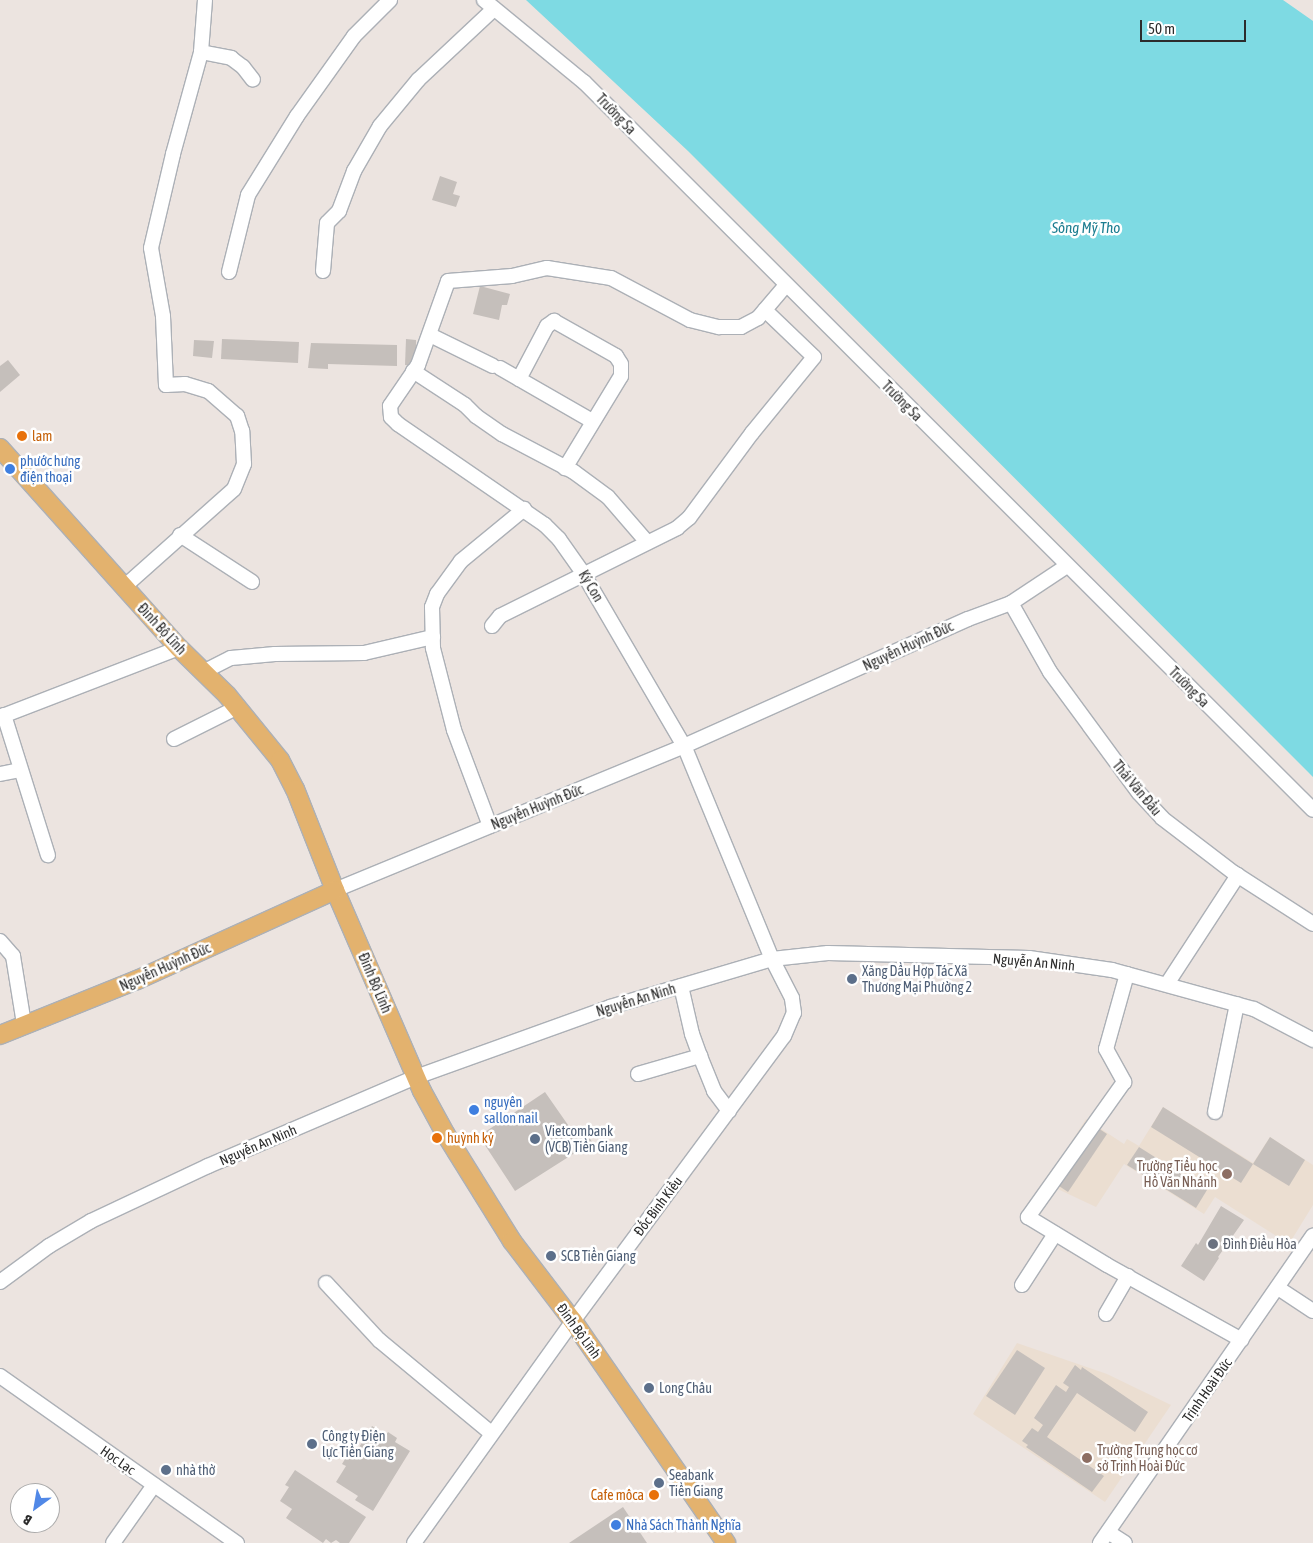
<!DOCTYPE html>
<meta charset="utf-8">
<style>
body{margin:0}
#map{position:relative;width:1313px;height:1543px;overflow:hidden;background:#ece4e0;font-family:"Asap Condensed",sans-serif}
div>[style]{position:absolute}
[style*='--x']{left:calc(var(--x)*1px);top:calc(var(--y)*1px);width:calc(var(--w)*1px);rotate:calc(var(--a)*1deg)}
.education>*{inset:0;background:#ebded1}
.water>*{inset:0;background:#7edae3}
.building>*{inset:0;background:#c5bfbb}
.roads{filter:drop-shadow(1px 0 #acb0b6) drop-shadow(-1px 0 #acb0b6) drop-shadow(0 1px #acb0b6) drop-shadow(0 -1px #acb0b6)}
.minor>*{height:14px;margin:-7px;padding:0 7px;transform-origin:7px;border-radius:7px;background:#fff}
.major>*{height:18px;margin:-9px;padding:0 9px;transform-origin:9px;border-radius:9px;background:#e3b26e}
.dots>*{width:14px;height:14px;translate:-50% -50%;box-sizing:border-box;border:2px solid #fff;border-radius:50%}
span{translate:-50% -50%;white-space:nowrap;text-align:center;line-height:1.15;-webkit-text-stroke:5px #fff;paint-order:stroke}
.street-label{font-size:14px;color:#2c2c2c}
.food-label{font-size:14px;color:#c56008}
.left{translate:0 -50%;text-align:left}
.right{translate:-100% -50%;text-align:right}
.shop-label{font-size:14px;color:#366cbe}
.service-label{font-size:14px;color:#4e5e75}
.education-label{font-size:14px;color:#785e54}
.worship-label{font-size:14px;color:#5b616d}
.water-label{font-size:15px;color:#1c7d90;font-style:italic}
.north{position:absolute;left:10px;top:1483px;width:50px;height:50px;box-sizing:border-box;background:#fff;border:1px solid #ababab;border-radius:50%;rotate:212deg;font-size:14px;font-weight:700;line-height:20px;text-align:center;color:#2c2c2c}
.north::after{content:'';display:block;margin:auto;width:18px;height:22px;background:#5188e7;clip-path:polygon(50% 0,100% 100%,50% 72%,0 100%)}
.scale{position:absolute;left:1140px;top:20px;width:106px;height:22px;box-sizing:border-box;border:2px solid #2c2c2c;border-top:0;padding-left:6px;font-size:15px;line-height:18px;white-space:nowrap;color:#2c2c2c;-webkit-text-stroke:4px #fff;paint-order:stroke}
</style>
<div id="map">
<div class="education">
<i style="clip-path:polygon(1163px 1107px,1253px 1163px,1270px 1137px,1313px 1165px,1313px 1205px,1289px 1244px,1215px 1197px,1204px 1214px,1124px 1164px,1096px 1207px,1045px 1183px,1086px 1119px,1124px 1144px,1127px 1139px,1139px 1146px)"></i>
<i style="clip-path:polygon(1017px 1343px,1107px 1374px,1171px 1405px,1105px 1502px,973px 1414px)"></i>
</div>
<div class="water">
<i style="clip-path:polygon(526px 0,1283px 0,1313px 21px,1313px 777px,688px 151px)"></i>
</div>
<div class="building">
<i style="clip-path:polygon(440px 176px,457px 182px,453px 194px,460px 196px,456px 207px,432px 200px)"></i>
<i style="clip-path:polygon(480px 286px,510px 294px,507px 305px,502px 305px,499px 320px,473px 314px)"></i>
<i style="clip-path:polygon(222px 339px,299px 342px,298px 363px,221px 359px)"></i>
<i style="clip-path:polygon(406px 339px,416px 340px,416px 366px,405px 365px)"></i>
<i style="clip-path:polygon(194px 340px,214px 341px,212px 358px,193px 356px)"></i>
<i style="clip-path:polygon(311px 343px,397px 345px,397px 366px,328px 364px,328px 369px,308px 368px)"></i>
<i style="clip-path:polygon(8px 360px,20px 375px,0 392px,0 366px)"></i>
<i style="clip-path:polygon(545px 1092px,575px 1135px,584px 1129px,592px 1142px,515px 1191px,479px 1136px)"></i>
<i style="clip-path:polygon(1163px 1107px,1253px 1164px,1241px 1183px,1151px 1127px)"></i>
<i style="clip-path:polygon(1092px 1124px,1107px 1134px,1068px 1192px,1053px 1182px)"></i>
<i style="clip-path:polygon(1270px 1137px,1305px 1160px,1289px 1186px,1253px 1164px)"></i>
<i style="clip-path:polygon(1139px 1147px,1207px 1190px,1196px 1208px,1127px 1165px)"></i>
<i style="clip-path:polygon(1221px 1206px,1244px 1220px,1218px 1257px,1219px 1258px,1204px 1281px,1181px 1266px,1196px 1243px,1198px 1245px)"></i>
<i style="clip-path:polygon(1017px 1350px,1045px 1368px,1015px 1415px,986px 1396px)"></i>
<i style="clip-path:polygon(1075px 1365px,1081px 1370px,1082px 1367px,1148px 1412px,1135px 1432px,1077px 1393px,1047px 1437px,1104px 1476px,1092px 1492px,1026px 1447px,1028px 1445px,1022px 1441px,1032px 1428px,1038px 1432px,1043px 1425px,1034px 1418px,1056px 1385px,1066px 1392px,1069px 1387px,1063px 1383px)"></i>
<i style="clip-path:polygon(372px 1426px,386px 1435px,388px 1432px,397px 1438px,395px 1442px,410px 1451px,373px 1511px,355px 1500px,358px 1496px,336px 1482px,346px 1466px,342px 1464px,353px 1446px,358px 1449px)"></i>
<i style="clip-path:polygon(295px 1470px,366px 1517px,349px 1543px,340px 1543px,336px 1540px,331px 1543px,326px 1539px,323px 1543px,286px 1518px,292px 1509px,280px 1501px,289px 1487px,285px 1485px)"></i>
<i style="clip-path:polygon(623px 1507px,647px 1543px,569px 1543px)"></i>
</div>
<div class="roads">
<div class="minor">
<i style="--x:484;--y:0;--w:129;--a:39.4"></i>
<i style="--x:584;--y:82;--w:1030;--a:44.96"></i>
<i style="--x:201;--y:52;--w:31;--a:11"></i>
<i style="--x:231;--y:58;--w:15;--a:37"></i>
<i style="--x:243;--y:67;--w:16;--a:52"></i>
<i style="--x:323;--y:271;--w:48;--a:-85.2"></i>
<i style="--x:327;--y:223;--w:17;--a:-45"></i>
<i style="--x:339;--y:211;--w:43;--a:-69.4"></i>
<i style="--x:354;--y:171;--w:52;--a:-60"></i>
<i style="--x:380;--y:126;--w:60;--a:-50.4"></i>
<i style="--x:418;--y:80;--w:104;--a:-43.1"></i>
<i style="--x:229;--y:272;--w:79;--a:-76.1"></i>
<i style="--x:248;--y:195;--w:93;--a:-58.2"></i>
<i style="--x:297;--y:116;--w:98;--a:-54.5"></i>
<i style="--x:354;--y:36;--w:51;--a:-45"></i>
<i style="--x:430;--y:335;--w:70;--a:26.2"></i>
<i style="--x:500;--y:368;--w:106;--a:29.9"></i>
<i style="--x:413;--y:371;--w:62;--a:33.2"></i>
<i style="--x:465;--y:405;--w:16;--a:45"></i>
<i style="--x:476;--y:416;--w:32;--a:35"></i>
<i style="--x:502;--y:434;--w:81;--a:27.8"></i>
<i style="--x:574;--y:472;--w:42;--a:36.3"></i>
<i style="--x:608;--y:497;--w:60;--a:49.1"></i>
<i style="--x:519;--y:379;--w:60;--a:-62.2"></i>
<i style="--x:547;--y:326;--w:9;--a:-36"></i>
<i style="--x:554;--y:321;--w:71;--a:29.4"></i>
<i style="--x:616;--y:356;--w:9;--a:58"></i>
<i style="--x:621;--y:364;--w:12;--a:90"></i>
<i style="--x:621;--y:376;--w:108;--a:121.3"></i>
<i style="--x:180;--y:535;--w:86;--a:33.1"></i>
<i style="--x:124;--y:587;--w:147;--a:-41.7"></i>
<i style="--x:234;--y:489;--w:27;--a:-68"></i>
<i style="--x:244;--y:464;--w:33;--a:-93"></i>
<i style="--x:242;--y:431;--w:16;--a:-108"></i>
<i style="--x:237;--y:416;--w:38;--a:-139"></i>
<i style="--x:208;--y:391;--w:24;--a:-163"></i>
<i style="--x:185;--y:384;--w:19;--a:177"></i>
<i style="--x:166;--y:385;--w:69;--a:-92.5"></i>
<i style="--x:163;--y:316;--w:69;--a:-100"></i>
<i style="--x:151;--y:248;--w:97;--a:-76.8"></i>
<i style="--x:173;--y:154;--w:106;--a:-74.6"></i>
<i style="--x:201;--y:52;--w:52;--a:-85.6"></i>
<i style="--x:1011;--y:603;--w:79;--a:60.5"></i>
<i style="--x:1050;--y:672;--w:150;--a:53.7"></i>
<i style="--x:1139;--y:793;--w:34;--a:47"></i>
<i style="--x:1162;--y:818;--w:91;--a:37.4"></i>
<i style="--x:1234;--y:873;--w:94;--a:32.8"></i>
<i style="--x:492;--y:626;--w:13;--a:-51"></i>
<i style="--x:500;--y:616;--w:198;--a:-26.4"></i>
<i style="--x:677;--y:528;--w:16;--a:-40"></i>
<i style="--x:689;--y:518;--w:106;--a:-53.5"></i>
<i style="--x:752;--y:433;--w:98;--a:-50.8"></i>
<i style="--x:814;--y:357;--w:68;--a:-136.2"></i>
<i style="--x:203;--y:672;--w:31;--a:-27"></i>
<i style="--x:231;--y:658;--w:44;--a:-5.2"></i>
<i style="--x:275;--y:654;--w:89;--a:-0.6"></i>
<i style="--x:364;--y:653;--w:71;--a:-13.1"></i>
<i style="--x:4;--y:715;--w:147;--a:72.6"></i>
<i style="--x:0;--y:717;--w:192;--a:-21.1"></i>
<i style="--x:174;--y:739;--w:72;--a:-26.6"></i>
<i style="--x:0;--y:774;--w:21;--a:-11"></i>
<i style="--x:490;--y:826;--w:103;--a:-110.6"></i>
<i style="--x:454;--y:730;--w:85;--a:-104.4"></i>
<i style="--x:433;--y:648;--w:41;--a:-91.4"></i>
<i style="--x:432;--y:607;--w:14;--a:-69"></i>
<i style="--x:437;--y:594;--w:41;--a:-54"></i>
<i style="--x:461;--y:561;--w:82;--a:-39.5"></i>
<i style="--x:335;--y:890;--w:378;--a:-22.4"></i>
<i style="--x:684;--y:746;--w:311;--a:-24.1"></i>
<i style="--x:968;--y:619;--w:46;--a:-20.4"></i>
<i style="--x:1011;--y:603;--w:67;--a:-33.5"></i>
<i style="--x:0;--y:941;--w:20;--a:49"></i>
<i style="--x:13;--y:956;--w:69;--a:80.8"></i>
<i style="--x:1127;--y:974;--w:78;--a:105.6"></i>
<i style="--x:1106;--y:1049;--w:38;--a:61"></i>
<i style="--x:1124;--y:1082;--w:166;--a:125.4"></i>
<i style="--x:1028;--y:1217;--w:92;--a:31.3"></i>
<i style="--x:1107;--y:1265;--w:154;--a:29.1"></i>
<i style="--x:1167;--y:984;--w:130;--a:-56.9"></i>
<i style="--x:681;--y:986;--w:49;--a:77.1"></i>
<i style="--x:692;--y:1034;--w:23;--a:70"></i>
<i style="--x:700;--y:1056;--w:38;--a:68"></i>
<i style="--x:714;--y:1091;--w:25;--a:53"></i>
<i style="--x:638;--y:1074;--w:65;--a:-16.2"></i>
<i style="--x:1215;--y:1112;--w:110;--a:-78.5"></i>
<i style="--x:0;--y:1282;--w:61;--a:-36.3"></i>
<i style="--x:49;--y:1246;--w:49;--a:-30.8"></i>
<i style="--x:91;--y:1221;--w:129;--a:-25.2"></i>
<i style="--x:208;--y:1166;--w:226;--a:-23.2"></i>
<i style="--x:416;--y:1077;--w:206;--a:-19.8"></i>
<i style="--x:610;--y:1007;--w:169;--a:-16.5"></i>
<i style="--x:772;--y:959;--w:56;--a:-6.1"></i>
<i style="--x:828;--y:953;--w:201;--a:1.4"></i>
<i style="--x:1029;--y:958;--w:84;--a:8.2"></i>
<i style="--x:1112;--y:970;--w:147;--a:15.4"></i>
<i style="--x:1254;--y:1009;--w:67;--a:27.7"></i>
<i style="--x:326;--y:1283;--w:78;--a:47.1"></i>
<i style="--x:379;--y:1340;--w:146;--a:39.7"></i>
<i style="--x:1022;--y:1285;--w:61;--a:-57.1"></i>
<i style="--x:1278;--y:1288;--w:42;--a:33.3"></i>
<i style="--x:1106;--y:1314;--w:44;--a:-59.9"></i>
<i style="--x:0;--y:1376;--w:290;--a:35.2"></i>
<i style="--x:1108;--y:1532;--w:20;--a:33"></i>
<i style="--x:113;--y:1543;--w:71;--a:-54.7"></i>
<i style="--x:414;--y:1543;--w:273;--a:-54.4"></i>
<i style="--x:573;--y:1321;--w:355;--a:-53.5"></i>
<i style="--x:784;--y:1036;--w:25;--a:-67"></i>
<i style="--x:794;--y:1013;--w:15;--a:-98"></i>
<i style="--x:792;--y:998;--w:44;--a:-117.1"></i>
<i style="--x:772;--y:959;--w:230;--a:-112.4"></i>
<i style="--x:684;--y:746;--w:200;--a:-120.3"></i>
<i style="--x:583;--y:573;--w:42;--a:-125.2"></i>
<i style="--x:559;--y:539;--w:20;--a:-135"></i>
<i style="--x:545;--y:525;--w:178;--a:-145.5"></i>
<i style="--x:398;--y:424;--w:10;--a:-135"></i>
<i style="--x:391;--y:417;--w:11;--a:-95"></i>
<i style="--x:390;--y:406;--w:50;--a:-55.7"></i>
<i style="--x:418;--y:365;--w:89;--a:-70.3"></i>
<i style="--x:448;--y:281;--w:64;--a:-4.5"></i>
<i style="--x:512;--y:276;--w:36;--a:-13"></i>
<i style="--x:547;--y:268;--w:65;--a:8.9"></i>
<i style="--x:611;--y:278;--w:89;--a:28"></i>
<i style="--x:690;--y:320;--w:30;--a:14"></i>
<i style="--x:719;--y:327;--w:22;--a:0"></i>
<i style="--x:741;--y:327;--w:19;--a:-28"></i>
<i style="--x:758;--y:318;--w:43;--a:-49.7"></i>
<i style="--x:1100;--y:1543;--w:374;--a:-55.3"></i>
</div>
<div class="major">
<i style="--x:0;--y:448;--w:268;--a:48.2"></i>
<i style="--x:179;--y:648;--w:67;--a:44.4"></i>
<i style="--x:227;--y:695;--w:84;--a:50.8"></i>
<i style="--x:280;--y:760;--w:33;--a:63"></i>
<i style="--x:295;--y:789;--w:109;--a:68.4"></i>
<i style="--x:335;--y:890;--w:219;--a:66.6"></i>
<i style="--x:422;--y:1091;--w:50;--a:61.4"></i>
<i style="--x:446;--y:1135;--w:125;--a:58.1"></i>
<i style="--x:512;--y:1241;--w:101;--a:52.7"></i>
<i style="--x:573;--y:1321;--w:270;--a:55.4"></i>
<i style="--x:0;--y:1035;--w:148;--a:-21.9"></i>
<i style="--x:137;--y:980;--w:217;--a:-24.4"></i>
</div>
</div>
<div class="dots">
<i style="left:22px;top:436px;background:#e8710a"></i>
<i style="left:10px;top:469px;background:#3f7fe0"></i>
<i style="left:852px;top:979px;background:#5c6f8a"></i>
<i style="left:474px;top:1110px;background:#3f7fe0"></i>
<i style="left:437px;top:1138px;background:#e8710a"></i>
<i style="left:535px;top:1139px;background:#5c6f8a"></i>
<i style="left:1227px;top:1174px;background:#8d6e63"></i>
<i style="left:1213px;top:1244px;background:#6b7280"></i>
<i style="left:551px;top:1256px;background:#5c6f8a"></i>
<i style="left:649px;top:1388px;background:#5c6f8a"></i>
<i style="left:312px;top:1444px;background:#5c6f8a"></i>
<i style="left:1087px;top:1458px;background:#8d6e63"></i>
<i style="left:166px;top:1470px;background:#5c6f8a"></i>
<i style="left:659px;top:1483px;background:#5c6f8a"></i>
<i style="left:654px;top:1495px;background:#e8710a"></i>
<i style="left:616px;top:1525px;background:#3f7fe0"></i>
</div>
<div class="street-label">
<span style="left:616px;top:114px;rotate:46deg">Trường Sa</span>
<span style="left:902px;top:401px;rotate:45deg">Trường Sa</span>
<span style="left:591px;top:586px;rotate:59deg">Ký Con</span>
<span style="left:162px;top:629px;rotate:47deg">Đinh Bộ Lĩnh</span>
<span style="left:908px;top:646px;rotate:-25deg">Nguyễn Huỳnh Đức</span>
<span style="left:1189px;top:687px;rotate:45deg">Trường Sa</span>
<span style="left:1137px;top:788px;rotate:50deg">Thái Văn Đẩu</span>
<span style="left:537px;top:807px;rotate:-22deg">Nguyễn Huỳnh Đức</span>
<span style="left:1034px;top:962px;rotate:5deg">Nguyễn An Ninh</span>
<span style="left:165px;top:967px;rotate:-24deg">Nguyễn Huỳnh Đức</span>
<span style="left:375px;top:983px;rotate:67deg">Đinh Bộ Lĩnh</span>
<span style="left:636px;top:1000px;rotate:-17deg">Nguyễn An Ninh</span>
<span style="left:258px;top:1145px;rotate:-23deg">Nguyễn An Ninh</span>
<span style="left:658px;top:1206px;rotate:-53deg">Đốc Binh Kiều</span>
<span style="left:579px;top:1331px;rotate:54deg">Đinh Bộ Lĩnh</span>
<span style="left:1207px;top:1390px;rotate:-55deg">Trịnh Hoài Đức</span>
<span style="left:118px;top:1460px;rotate:35deg">Học Lạc</span>
</div>
<div class="food-label">
<span class="left" style="left:32px;top:436px">lam</span>
<span class="left" style="left:447px;top:1138px">huỳnh ký</span>
<span class="right" style="left:644px;top:1495px">Cafe môca</span>
</div>
<div class="shop-label">
<span class="left" style="left:20px;top:469px">phước hưng<br>điện thoại</span>
<span class="left" style="left:484px;top:1110px">nguyên<br>sallon nail</span>
<span class="left" style="left:626px;top:1525px">Nhà Sách Thành Nghĩa</span>
</div>
<div class="service-label">
<span class="left" style="left:862px;top:979px">Xăng Dầu Hợp Tác Xã<br>Thương Mại Phường 2</span>
<span class="left" style="left:545px;top:1139px">Vietcombank<br>(VCB) Tiền Giang</span>
<span class="left" style="left:561px;top:1256px">SCB Tiền Giang</span>
<span class="left" style="left:659px;top:1388px">Long Châu</span>
<span class="left" style="left:322px;top:1444px">Công ty Điện<br>lực Tiền Giang</span>
<span class="left" style="left:176px;top:1470px">nhà thờ</span>
<span class="left" style="left:669px;top:1483px">Seabank<br>Tiền Giang</span>
</div>
<div class="education-label">
<span class="right" style="left:1217px;top:1174px">Trường Tiểu học<br>Hồ Văn Nhánh</span>
<span class="left" style="left:1097px;top:1458px">Trường Trung học cơ<br>sở Trịnh Hoài Đức</span>
</div>
<div class="worship-label">
<span class="left" style="left:1223px;top:1244px">Đình Điều Hòa</span>
</div>
<div class="water-label">
<span style="left:1086px;top:228px">Sông Mỹ Tho</span>
</div>
<div class="north">B</div>
<div class="scale">50 m</div>
</div>
